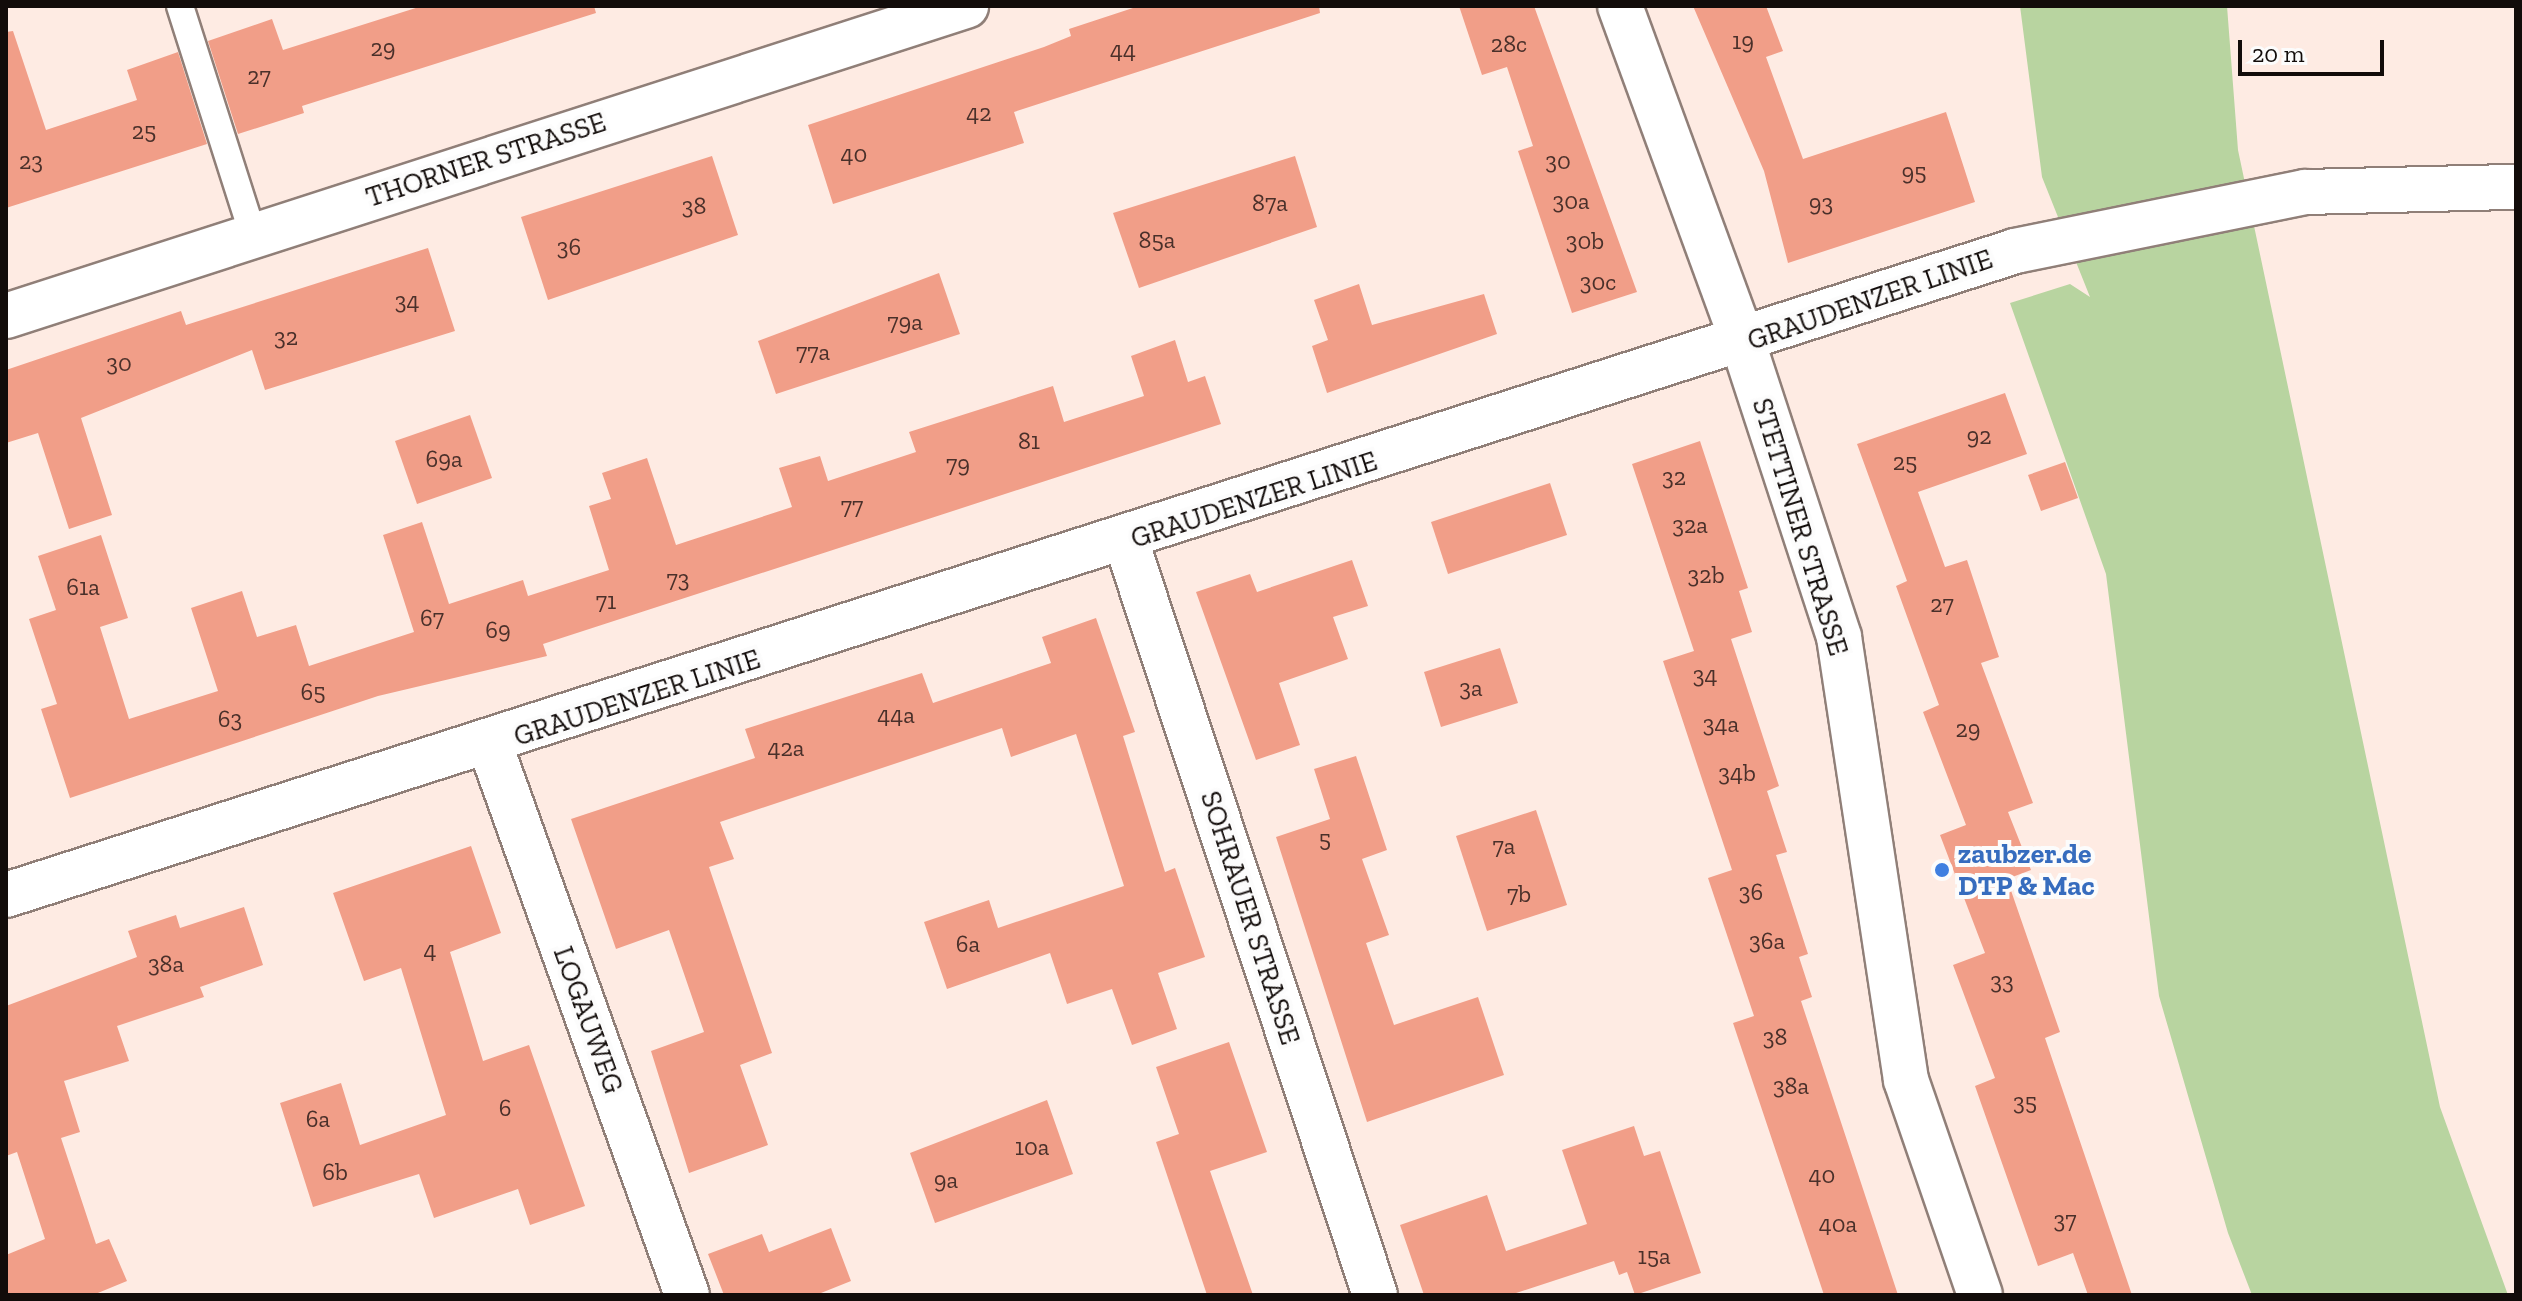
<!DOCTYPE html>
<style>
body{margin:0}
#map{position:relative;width:2522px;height:1301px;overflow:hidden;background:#feebe3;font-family:"Zilla Slab",serif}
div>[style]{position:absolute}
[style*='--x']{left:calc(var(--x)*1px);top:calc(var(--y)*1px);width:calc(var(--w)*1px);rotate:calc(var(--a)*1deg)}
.green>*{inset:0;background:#b8d4a0}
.building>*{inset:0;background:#f19e88}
.roads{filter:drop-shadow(2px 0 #907f78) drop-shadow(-2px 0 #907f78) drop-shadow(0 2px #907f78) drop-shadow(0 -2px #907f78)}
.service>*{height:26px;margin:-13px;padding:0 13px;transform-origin:13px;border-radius:13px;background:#fff}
.minor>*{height:44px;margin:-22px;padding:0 22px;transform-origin:22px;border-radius:22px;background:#fff}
.dots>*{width:22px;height:22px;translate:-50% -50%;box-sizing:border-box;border:4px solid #fcfcfc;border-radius:50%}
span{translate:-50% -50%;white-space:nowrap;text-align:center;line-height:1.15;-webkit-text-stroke:8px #fcfcfc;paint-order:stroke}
.number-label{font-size:24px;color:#4a302a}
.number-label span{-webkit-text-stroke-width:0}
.street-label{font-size:28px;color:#120c0a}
.shop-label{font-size:28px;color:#366cbe;font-weight:700}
.left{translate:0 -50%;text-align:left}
.frame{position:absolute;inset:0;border:8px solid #120c0a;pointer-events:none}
.scale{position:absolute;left:2238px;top:40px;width:146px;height:36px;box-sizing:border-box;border:4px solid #120c0a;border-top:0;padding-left:10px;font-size:24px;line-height:28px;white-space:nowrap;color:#120c0a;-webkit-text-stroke:6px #fcfcfc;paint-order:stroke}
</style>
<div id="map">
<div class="green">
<i style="clip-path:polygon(2020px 6px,2227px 6px,2238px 150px,2440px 1107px,2508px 1295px,2252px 1295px,2228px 1233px,2159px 996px,2106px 574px,2010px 303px,2070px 284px,2090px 297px,2042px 177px)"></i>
</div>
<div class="building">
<i style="clip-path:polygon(422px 6px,594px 6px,596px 13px,302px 106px,304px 113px,238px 134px,208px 41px,272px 19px,283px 50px)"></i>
<i style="clip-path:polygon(1139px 6px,1319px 6px,1320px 13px,1014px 112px,1024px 143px,833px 204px,808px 125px,1044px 47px,1071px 36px,1069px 29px)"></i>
<i style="clip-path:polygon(1459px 6px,1534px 6px,1637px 292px,1572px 313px,1518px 151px,1533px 146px,1507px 67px,1482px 75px)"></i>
<i style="clip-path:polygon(1693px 6px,1766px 6px,1783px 51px,1766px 57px,1803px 159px,1946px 112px,1975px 202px,1788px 263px,1764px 171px)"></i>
<i style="clip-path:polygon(13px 31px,46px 130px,137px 100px,127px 70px,178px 52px,207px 144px,6px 208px,6px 32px)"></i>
<i style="clip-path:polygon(712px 156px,738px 235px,548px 300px,521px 217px)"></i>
<i style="clip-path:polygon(1295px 156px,1317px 227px,1139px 288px,1113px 213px)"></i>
<i style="clip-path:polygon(428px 248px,455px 331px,265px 390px,252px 350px,81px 418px,112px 515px,69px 529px,38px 433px,6px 443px,6px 370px,181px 311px,186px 325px)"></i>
<i style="clip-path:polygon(939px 273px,960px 334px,776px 394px,758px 341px)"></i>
<i style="clip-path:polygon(1359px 284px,1372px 325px,1484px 294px,1497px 334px,1327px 393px,1312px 346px,1328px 340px,1314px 300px)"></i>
<i style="clip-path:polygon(1175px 340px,1188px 382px,1205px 376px,1221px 424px,543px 644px,547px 656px,378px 696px,70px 798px,41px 709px,57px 704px,29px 619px,56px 610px,38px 556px,101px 535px,128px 618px,100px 627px,129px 719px,218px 691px,191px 608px,242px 591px,257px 637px,296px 625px,309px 666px,414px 632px,383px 535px,422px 522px,449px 604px,523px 580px,528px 596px,609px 570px,589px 506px,611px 499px,602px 473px,647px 458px,676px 545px,792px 507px,779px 468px,820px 456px,828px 481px,916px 452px,909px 432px,1053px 386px,1064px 422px,1144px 396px,1131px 356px)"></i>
<i style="clip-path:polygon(2005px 393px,2027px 454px,1918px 492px,1945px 567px,1967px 560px,1999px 657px,1981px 663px,2033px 803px,2008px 812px,2031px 870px,2007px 879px,2060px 1032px,2045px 1038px,2132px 1295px,2088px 1295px,2073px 1253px,2038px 1266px,1975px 1086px,1995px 1078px,1953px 965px,1985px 953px,1940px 835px,1966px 825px,1923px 712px,1939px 705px,1896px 586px,1907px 581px,1857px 444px)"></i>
<i style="clip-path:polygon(470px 415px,492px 478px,417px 504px,395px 441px)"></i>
<i style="clip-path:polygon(1700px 441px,1748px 588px,1739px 591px,1752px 632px,1731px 639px,1779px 786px,1767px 791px,1787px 852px,1776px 855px,1808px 954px,1799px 957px,1812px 997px,1801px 1001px,1898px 1295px,1824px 1295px,1733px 1023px,1754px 1016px,1708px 878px,1732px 870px,1663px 661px,1694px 651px,1632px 464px)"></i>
<i style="clip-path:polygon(2065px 462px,2078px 498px,2041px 511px,2028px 475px)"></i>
<i style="clip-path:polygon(1550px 483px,1567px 535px,1448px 574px,1431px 522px)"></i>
<i style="clip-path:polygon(1352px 560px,1368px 606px,1333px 617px,1348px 659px,1279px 683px,1300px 745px,1256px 760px,1196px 592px,1250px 574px,1257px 592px)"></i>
<i style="clip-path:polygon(1096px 618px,1135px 732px,1123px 736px,1165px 872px,1175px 868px,1205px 957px,1158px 973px,1177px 1029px,1132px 1045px,1112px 989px,1067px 1004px,1050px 953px,947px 989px,924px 922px,989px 900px,998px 928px,1124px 886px,1076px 734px,1011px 757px,1002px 728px,720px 822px,734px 859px,709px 867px,772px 1053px,740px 1065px,768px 1145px,689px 1173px,651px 1051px,704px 1032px,669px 930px,616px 949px,571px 819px,755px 758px,745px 729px,922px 673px,933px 703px,1051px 663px,1042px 637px)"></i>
<i style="clip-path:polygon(1500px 648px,1518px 703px,1441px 727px,1424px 672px)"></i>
<i style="clip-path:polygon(1356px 756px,1387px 850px,1362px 859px,1389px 935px,1366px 943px,1394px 1025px,1478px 997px,1504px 1075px,1367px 1122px,1276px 837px,1330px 819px,1314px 769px)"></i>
<i style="clip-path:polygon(1536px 810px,1567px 905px,1487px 931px,1456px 836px)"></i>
<i style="clip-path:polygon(471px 846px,501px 933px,450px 952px,483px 1061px,529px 1045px,585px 1206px,530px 1225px,518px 1189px,434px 1218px,419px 1174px,313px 1207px,280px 1103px,341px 1083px,360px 1145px,446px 1115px,401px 968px,364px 981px,333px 893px)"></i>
<i style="clip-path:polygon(244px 907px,263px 965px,200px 987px,204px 997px,117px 1026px,129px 1061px,64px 1081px,80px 1132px,61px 1138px,96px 1244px,109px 1239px,127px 1281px,93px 1295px,6px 1295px,6px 1255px,45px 1239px,17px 1152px,6px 1156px,6px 1006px,137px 957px,128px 931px,176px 915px,180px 928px)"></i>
<i style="clip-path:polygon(1229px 1042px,1267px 1152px,1210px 1171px,1253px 1295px,1207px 1295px,1156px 1142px,1179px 1134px,1156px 1067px)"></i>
<i style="clip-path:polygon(1047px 1100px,1073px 1174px,935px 1223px,910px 1153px)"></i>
<i style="clip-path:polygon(1634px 1126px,1644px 1156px,1660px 1151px,1701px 1273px,1635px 1295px,1627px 1272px,1619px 1275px,1614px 1261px,1510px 1295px,1424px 1295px,1400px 1225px,1487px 1195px,1506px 1251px,1587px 1224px,1562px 1150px)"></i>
<i style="clip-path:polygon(831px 1228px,851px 1281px,816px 1295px,724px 1295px,708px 1254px,762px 1234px,769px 1252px)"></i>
</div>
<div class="roads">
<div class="service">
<i style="--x:180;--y:6;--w:240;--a:72.3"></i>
</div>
<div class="minor">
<i style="--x:1620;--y:6;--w:359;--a:69.9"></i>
<i style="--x:1743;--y:343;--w:309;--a:71.9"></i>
<i style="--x:1839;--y:637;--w:448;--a:81.4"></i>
<i style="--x:1906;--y:1080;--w:227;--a:71"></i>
<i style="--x:6;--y:316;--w:1009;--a:-17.9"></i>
<i style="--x:1126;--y:541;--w:794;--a:71.72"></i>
<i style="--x:490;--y:745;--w:584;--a:70.29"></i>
<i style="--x:6;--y:895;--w:2110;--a:-17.77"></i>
<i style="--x:2015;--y:251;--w:296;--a:-11.5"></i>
<i style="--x:2305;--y:192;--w:211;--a:-1.4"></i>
</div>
</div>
<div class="dots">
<i style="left:1942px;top:870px;background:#3f7fe0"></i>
</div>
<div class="number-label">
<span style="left:1743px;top:41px">19</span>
<span style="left:1509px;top:44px">28c</span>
<span style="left:383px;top:48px">29</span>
<span style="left:1123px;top:50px">44</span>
<span style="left:259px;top:76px">27</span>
<span style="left:979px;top:113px">42</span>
<span style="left:144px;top:131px">25</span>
<span style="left:854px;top:154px">40</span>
<span style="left:31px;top:161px">23</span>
<span style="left:1558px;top:161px">30</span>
<span style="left:1914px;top:172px">95</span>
<span style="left:1571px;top:201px">30a</span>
<span style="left:1270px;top:203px">87a</span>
<span style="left:1821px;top:203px">93</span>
<span style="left:694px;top:206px">38</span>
<span style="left:1157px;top:240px">85a</span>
<span style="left:1585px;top:241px">30b</span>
<span style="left:569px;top:247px">36</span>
<span style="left:1598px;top:282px">30c</span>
<span style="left:407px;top:301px">34</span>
<span style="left:905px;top:322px">79a</span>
<span style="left:286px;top:337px">32</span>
<span style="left:813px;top:352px">77a</span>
<span style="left:119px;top:363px">30</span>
<span style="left:1979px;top:436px">92</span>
<span style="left:1029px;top:441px">81</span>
<span style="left:444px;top:459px">69a</span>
<span style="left:1905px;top:462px">25</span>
<span style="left:958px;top:464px">79</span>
<span style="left:1674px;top:477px">32</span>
<span style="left:852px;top:506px">77</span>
<span style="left:1690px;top:525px">32a</span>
<span style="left:1706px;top:575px">32b</span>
<span style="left:678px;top:579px">73</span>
<span style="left:83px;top:587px">61a</span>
<span style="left:606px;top:601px">71</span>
<span style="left:1942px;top:604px">27</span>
<span style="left:432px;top:618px">67</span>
<span style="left:498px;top:630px">69</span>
<span style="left:1705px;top:675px">34</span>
<span style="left:1471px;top:688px">3a</span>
<span style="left:313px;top:692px">65</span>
<span style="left:896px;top:715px">44a</span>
<span style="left:230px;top:719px">63</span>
<span style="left:1721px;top:724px">34a</span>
<span style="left:1968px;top:729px">29</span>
<span style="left:786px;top:748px">42a</span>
<span style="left:1737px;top:773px">34b</span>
<span style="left:1325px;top:839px">5</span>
<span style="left:1504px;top:846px">7a</span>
<span style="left:1751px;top:892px">36</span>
<span style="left:1519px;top:894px">7b</span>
<span style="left:1767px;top:941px">36a</span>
<span style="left:968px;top:944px">6a</span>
<span style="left:430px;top:950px">4</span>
<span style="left:166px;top:964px">38a</span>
<span style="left:2002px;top:981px">33</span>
<span style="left:1775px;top:1037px">38</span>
<span style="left:1791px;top:1086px">38a</span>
<span style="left:2025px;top:1102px">35</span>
<span style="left:505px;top:1108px">6</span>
<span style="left:318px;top:1119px">6a</span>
<span style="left:1032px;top:1147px">10a</span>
<span style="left:335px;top:1172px">6b</span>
<span style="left:1822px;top:1175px">40</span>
<span style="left:946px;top:1180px">9a</span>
<span style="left:2065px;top:1220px">37</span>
<span style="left:1838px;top:1224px">40a</span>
<span style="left:1654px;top:1256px">15a</span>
</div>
<div class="street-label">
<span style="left:486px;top:160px;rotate:-18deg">THORNER STRASSE</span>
<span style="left:1870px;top:300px;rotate:-19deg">GRAUDENZER LINIE</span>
<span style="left:1254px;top:500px;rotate:-18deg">GRAUDENZER LINIE</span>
<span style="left:1800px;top:527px;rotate:73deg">STETTINER STRASSE</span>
<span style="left:637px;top:698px;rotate:-18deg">GRAUDENZER LINIE</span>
<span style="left:1250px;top:918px;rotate:72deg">SOHRAUER STRASSE</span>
<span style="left:588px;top:1020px;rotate:70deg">LOGAUWEG</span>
</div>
<div class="shop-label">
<span class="left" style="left:1958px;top:870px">zaubzer.de<br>DTP &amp; Mac</span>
</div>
<div class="frame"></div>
<div class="scale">20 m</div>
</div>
